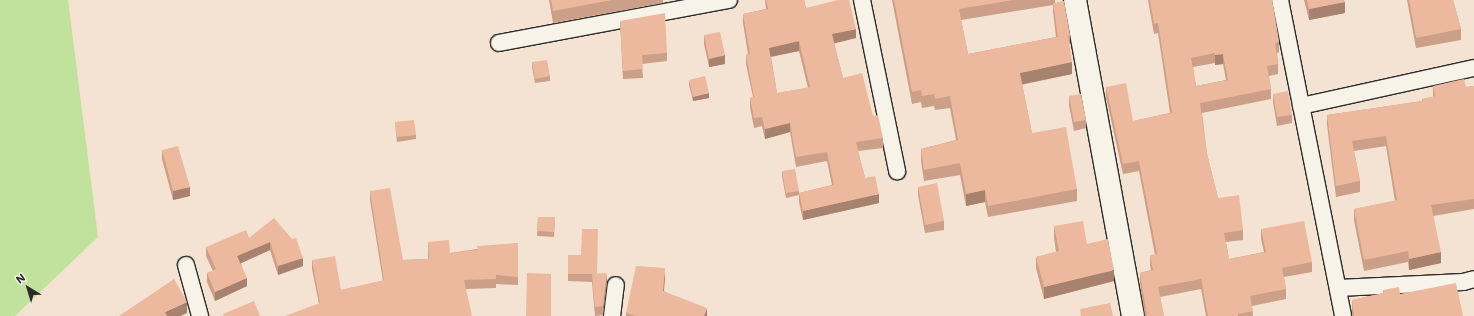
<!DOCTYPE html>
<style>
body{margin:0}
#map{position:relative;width:1474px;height:316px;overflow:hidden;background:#f4e2d2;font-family:Mali,sans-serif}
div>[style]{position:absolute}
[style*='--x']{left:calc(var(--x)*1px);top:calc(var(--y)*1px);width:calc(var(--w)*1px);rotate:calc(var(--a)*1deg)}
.green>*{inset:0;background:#c0e29c}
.roads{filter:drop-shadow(1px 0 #2b2b2b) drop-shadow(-1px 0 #2b2b2b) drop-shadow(0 1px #2b2b2b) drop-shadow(0 -1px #2b2b2b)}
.street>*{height:16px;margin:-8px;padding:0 8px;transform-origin:8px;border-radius:8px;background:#f7f3e8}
.secondary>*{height:22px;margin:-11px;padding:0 11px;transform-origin:11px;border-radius:11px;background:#f7f3e8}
.wall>*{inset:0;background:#cc9f88}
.shaded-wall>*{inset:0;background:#a6826f}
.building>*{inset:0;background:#edb99e}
span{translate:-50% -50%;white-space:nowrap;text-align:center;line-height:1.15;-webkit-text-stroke:4px #f7f3e8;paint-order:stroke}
.north{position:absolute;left:8px;top:268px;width:40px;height:40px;-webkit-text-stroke:3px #f7f3e8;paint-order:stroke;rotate:322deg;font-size:11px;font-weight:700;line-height:16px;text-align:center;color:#2b2b2b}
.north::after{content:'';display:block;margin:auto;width:14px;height:18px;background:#2b2b2b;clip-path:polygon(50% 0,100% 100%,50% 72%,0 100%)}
</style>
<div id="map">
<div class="green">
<i style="clip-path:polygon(0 0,68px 0,98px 237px,15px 316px,0 316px)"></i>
</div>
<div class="roads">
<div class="street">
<i style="--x:862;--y:0;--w:175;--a:78.4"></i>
<i style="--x:1280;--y:0;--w:322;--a:78.7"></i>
<i style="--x:499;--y:43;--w:234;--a:-10.6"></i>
<i style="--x:1301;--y:106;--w:177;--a:-12.4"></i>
<i style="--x:186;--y:265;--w:53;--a:74.6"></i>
<i style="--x:1338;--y:288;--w:125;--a:-2.7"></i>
<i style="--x:1463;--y:282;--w:11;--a:-15"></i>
<i style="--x:612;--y:316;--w:31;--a:-83"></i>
</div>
<div class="secondary">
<i style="--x:1075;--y:0;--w:321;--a:79.6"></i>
</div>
</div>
<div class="wall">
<i style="clip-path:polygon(549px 0,663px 0,663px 3px,553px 23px)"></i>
<i style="clip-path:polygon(evenodd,765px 0,804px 0,806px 8px,856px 38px,834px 43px,843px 78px,873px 116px,883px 138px,883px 148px,858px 151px,865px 178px,879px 203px,803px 220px,799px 202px,799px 195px,786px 198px,782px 176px,782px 171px,799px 191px,799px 193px,832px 185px,827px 161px,796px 167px,790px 132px,765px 139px,762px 126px,754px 128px,750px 107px,750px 98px,753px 97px,746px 64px,746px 55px,748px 54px,743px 23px,743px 14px,766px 9px,765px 0,799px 51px,808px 88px,777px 93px,771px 57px,799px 51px)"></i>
<i style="clip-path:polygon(evenodd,892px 0,1055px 0,1055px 3px,1070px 35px,1070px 44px,1069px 44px,1072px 74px,1022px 84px,1032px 133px,1077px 189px,1077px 201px,988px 217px,985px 202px,966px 206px,960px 175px,924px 181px,921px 161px,921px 149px,956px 140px,950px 108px,935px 110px,934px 106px,922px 108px,921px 102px,912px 104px,892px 0,1053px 5px,1053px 12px,1056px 37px,968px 54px,961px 20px,1053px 5px)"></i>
<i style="clip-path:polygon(evenodd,1148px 0,1272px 0,1279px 42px,1279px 52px,1277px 53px,1278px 64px,1278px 74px,1269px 76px,1271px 89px,1271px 99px,1202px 113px,1207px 154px,1218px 198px,1243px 230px,1243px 240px,1226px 242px,1229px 259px,1264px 252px,1261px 239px,1261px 229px,1312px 262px,1312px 272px,1284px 277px,1286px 289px,1286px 299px,1252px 306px,1253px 316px,1206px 316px,1201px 289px,1160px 297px,1164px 316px,1145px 316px,1140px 283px,1140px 273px,1151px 270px,1150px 265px,1150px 255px,1155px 255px,1139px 171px,1123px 174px,1106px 97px,1106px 87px,1133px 121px,1170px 113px,1158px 33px,1154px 34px,1148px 0,1215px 63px,1215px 65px,1223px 64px,1226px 80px,1196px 86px,1193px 67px,1215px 63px)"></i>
<i style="clip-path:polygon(1304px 0,1344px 0,1345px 13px,1309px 20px)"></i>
<i style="clip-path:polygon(1407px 0,1453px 0,1461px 29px,1461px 40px,1416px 48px)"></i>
<i style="clip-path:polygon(620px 21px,667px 53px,667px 61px,642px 64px,643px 78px,623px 79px)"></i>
<i style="clip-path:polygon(704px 35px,725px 64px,709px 67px,704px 44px)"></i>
<i style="clip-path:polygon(532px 62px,550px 76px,550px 81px,535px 83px,532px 67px)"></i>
<i style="clip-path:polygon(689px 80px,709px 98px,693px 101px,689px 85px)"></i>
<i style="clip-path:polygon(1433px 86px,1466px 87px,1474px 86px,1474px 209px,1433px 216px,1441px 263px,1409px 270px,1408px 262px,1364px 271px,1354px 220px,1354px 209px,1395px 201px,1386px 146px,1354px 151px,1360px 181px,1360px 192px,1336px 197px,1327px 125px,1327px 115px,1422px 101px,1422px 99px,1433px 97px)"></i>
<i style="clip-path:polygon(1273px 94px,1292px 115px,1292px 123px,1277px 126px,1273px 102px)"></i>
<i style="clip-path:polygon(1069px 96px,1086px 120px,1086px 128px,1074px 131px,1069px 105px)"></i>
<i style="clip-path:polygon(395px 122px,416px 135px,416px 139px,397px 142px)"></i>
<i style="clip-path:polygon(162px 150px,190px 196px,173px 200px,162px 159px)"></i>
<i style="clip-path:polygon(918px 187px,944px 221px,944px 230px,925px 233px,918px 195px)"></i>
<i style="clip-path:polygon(370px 191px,403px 260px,428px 259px,428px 242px,450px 253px,518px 243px,518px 285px,496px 284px,496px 288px,466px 289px,319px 304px,312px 269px,312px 260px,341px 290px,383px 281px,370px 200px)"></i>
<i style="clip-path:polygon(538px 217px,555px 217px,554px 237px,537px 236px)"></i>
<i style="clip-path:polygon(1054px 226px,1087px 244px,1114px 281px,1044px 299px,1036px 268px,1036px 257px,1056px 252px,1054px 238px)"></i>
<i style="clip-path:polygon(249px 238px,292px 239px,303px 266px,278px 275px,270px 250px,241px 263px,247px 286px,215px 301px,207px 282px,207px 273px,213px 271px,206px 256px,206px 247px)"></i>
<i style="clip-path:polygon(568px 255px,597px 274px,607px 282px,603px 315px,595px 316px,592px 282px,568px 281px)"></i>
<i style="clip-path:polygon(665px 277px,664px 291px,707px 316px,626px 316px,626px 313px)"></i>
<i style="clip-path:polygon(1383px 290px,1400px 294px,1463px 316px,1352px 316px,1352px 300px,1383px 293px)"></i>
</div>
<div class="shaded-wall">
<i style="clip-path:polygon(1345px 2px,1345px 13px,1309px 20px,1309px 9px)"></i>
<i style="clip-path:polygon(856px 29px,856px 38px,832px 44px,832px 34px)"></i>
<i style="clip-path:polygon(799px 41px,799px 51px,769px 57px,769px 48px)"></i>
<i style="clip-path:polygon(1223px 54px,1223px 64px,1215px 65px,1215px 55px)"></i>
<i style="clip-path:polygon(725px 55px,725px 64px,709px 67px,709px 59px)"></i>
<i style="clip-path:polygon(1072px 62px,1072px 74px,1020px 85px,1020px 73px)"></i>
<i style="clip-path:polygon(709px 93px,709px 98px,693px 101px,693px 97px)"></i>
<i style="clip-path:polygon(790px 123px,790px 132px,765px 139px,765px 129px)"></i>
<i style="clip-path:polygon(190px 187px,190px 196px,173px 200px,173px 191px)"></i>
<i style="clip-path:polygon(985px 190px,985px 202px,966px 206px,966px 194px)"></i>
<i style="clip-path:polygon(879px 194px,879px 203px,803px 220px,803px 211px)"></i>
<i style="clip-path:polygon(270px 242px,270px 250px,237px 265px,237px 256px)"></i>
<i style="clip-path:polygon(1441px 252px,1441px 263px,1409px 270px,1409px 259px)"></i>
<i style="clip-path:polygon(303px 258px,303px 266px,278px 275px,278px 266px)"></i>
<i style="clip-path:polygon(665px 268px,665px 277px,663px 299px,663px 291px)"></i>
<i style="clip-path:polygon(1114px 270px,1114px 281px,1044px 299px,1044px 287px)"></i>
<i style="clip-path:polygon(607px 273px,607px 282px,603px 315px,603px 306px)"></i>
<i style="clip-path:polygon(247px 278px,247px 286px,215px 301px,215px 292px)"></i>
<i style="clip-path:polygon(187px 302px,187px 313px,181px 316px,165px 316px,165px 312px)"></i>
<i style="clip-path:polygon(707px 308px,707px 316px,704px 316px)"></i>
</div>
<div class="building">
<i style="clip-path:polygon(551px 0,612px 0,553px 11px)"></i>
<i style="clip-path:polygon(evenodd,766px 0,804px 0,806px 8px,838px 0,849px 0,856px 29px,832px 34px,843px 78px,862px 73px,873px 116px,878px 115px,883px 138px,856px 142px,865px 178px,875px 176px,879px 194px,803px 211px,799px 193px,834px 185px,827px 152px,796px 157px,790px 123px,765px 129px,762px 117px,754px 118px,750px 98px,754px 97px,746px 55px,750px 54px,743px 14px,768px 9px,766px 0,799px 41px,810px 87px,777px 93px,769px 48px,799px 41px)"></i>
<i style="clip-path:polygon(894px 0,1013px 0,959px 9px,968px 54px,1068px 35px,1072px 62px,1020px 73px,1032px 133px,1066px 127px,1077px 189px,988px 206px,985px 190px,966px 194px,960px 163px,924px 170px,921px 149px,958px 140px,950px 96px,935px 99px,934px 94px,922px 96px,921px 90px,912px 92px)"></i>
<i style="clip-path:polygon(evenodd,1150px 0,1272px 0,1279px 42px,1275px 43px,1278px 64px,1267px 66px,1271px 89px,1200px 103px,1207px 154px,1218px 198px,1239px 195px,1243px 230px,1224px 233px,1229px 259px,1266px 252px,1261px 229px,1304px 221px,1312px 262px,1282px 268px,1286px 289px,1250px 296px,1253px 311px,1238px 314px,1238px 316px,1208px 316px,1201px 279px,1158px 287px,1164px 316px,1147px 316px,1140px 273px,1153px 270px,1150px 255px,1157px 254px,1139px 161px,1123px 164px,1106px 87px,1126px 83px,1133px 121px,1172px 113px,1158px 23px,1154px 24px,1150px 0,1215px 53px,1215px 55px,1223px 54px,1228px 80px,1196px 86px,1191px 58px,1215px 53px)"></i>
<i style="clip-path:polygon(1307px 0,1344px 0,1345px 2px,1309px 9px)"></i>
<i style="clip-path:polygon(1409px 0,1453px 0,1461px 29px,1416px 38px)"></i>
<i style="clip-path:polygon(1064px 1px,1070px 35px,1068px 36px,1068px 35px,1058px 37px,1053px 3px)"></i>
<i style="clip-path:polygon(665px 13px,667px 53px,642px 55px,643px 69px,623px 71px,620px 21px)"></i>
<i style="clip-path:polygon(720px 32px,725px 55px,709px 59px,704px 35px)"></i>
<i style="clip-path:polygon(547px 60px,550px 76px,535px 79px,532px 62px)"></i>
<i style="clip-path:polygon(705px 76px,709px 93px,693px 97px,689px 80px)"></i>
<i style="clip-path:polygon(1464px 79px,1466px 87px,1474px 86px,1474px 199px,1431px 205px,1441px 252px,1409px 259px,1408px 251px,1364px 260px,1354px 209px,1397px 200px,1386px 136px,1352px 141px,1360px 181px,1336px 186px,1327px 115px,1423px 101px,1422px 99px,1435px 96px,1433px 86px)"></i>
<i style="clip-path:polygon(1288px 91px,1292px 115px,1277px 117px,1273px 94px)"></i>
<i style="clip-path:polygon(1081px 94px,1086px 120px,1074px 122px,1069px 96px)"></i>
<i style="clip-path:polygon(414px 120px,416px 135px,397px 137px,395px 122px)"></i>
<i style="clip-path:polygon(178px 146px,190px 187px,173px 191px,162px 150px)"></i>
<i style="clip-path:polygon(795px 169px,799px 191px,786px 193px,782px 171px)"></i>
<i style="clip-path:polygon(937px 183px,944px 221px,925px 225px,918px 187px)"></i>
<i style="clip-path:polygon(390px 188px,403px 260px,429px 259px,428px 242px,449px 240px,450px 253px,478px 250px,477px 246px,518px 243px,518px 277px,496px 275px,496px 279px,464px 280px,472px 316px,285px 316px,320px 303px,312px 260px,335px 256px,341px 290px,384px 280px,370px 191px)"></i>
<i style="clip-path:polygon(538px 217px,555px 217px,554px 232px,537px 231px)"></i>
<i style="clip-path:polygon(274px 218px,292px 239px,296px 238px,303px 258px,278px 266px,270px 242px,237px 256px,247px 278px,215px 292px,207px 273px,216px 269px,206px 247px,246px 230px,249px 238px)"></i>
<i style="clip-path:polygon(1083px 221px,1087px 244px,1108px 239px,1114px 270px,1044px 287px,1036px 257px,1059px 251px,1054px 226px)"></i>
<i style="clip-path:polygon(582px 229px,598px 229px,597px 274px,568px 274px,568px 255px,581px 255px)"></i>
<i style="clip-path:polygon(636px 266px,665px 268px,663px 291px,707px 308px,704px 316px,636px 316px,626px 313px)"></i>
<i style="clip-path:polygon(527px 273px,551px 274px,551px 316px,526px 316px)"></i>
<i style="clip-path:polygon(607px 273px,603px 306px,595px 307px,592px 274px)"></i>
<i style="clip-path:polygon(174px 279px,187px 302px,165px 312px,167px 316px,119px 316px)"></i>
<i style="clip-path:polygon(1456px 283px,1463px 316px,1354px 316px,1352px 300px,1384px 293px,1383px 290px,1399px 287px,1400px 294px)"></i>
<i style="clip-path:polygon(254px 301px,260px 316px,224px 316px,223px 314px)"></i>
<i style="clip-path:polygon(1110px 303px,1113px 316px,1081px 316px,1080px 309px)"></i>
</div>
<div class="north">N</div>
</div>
